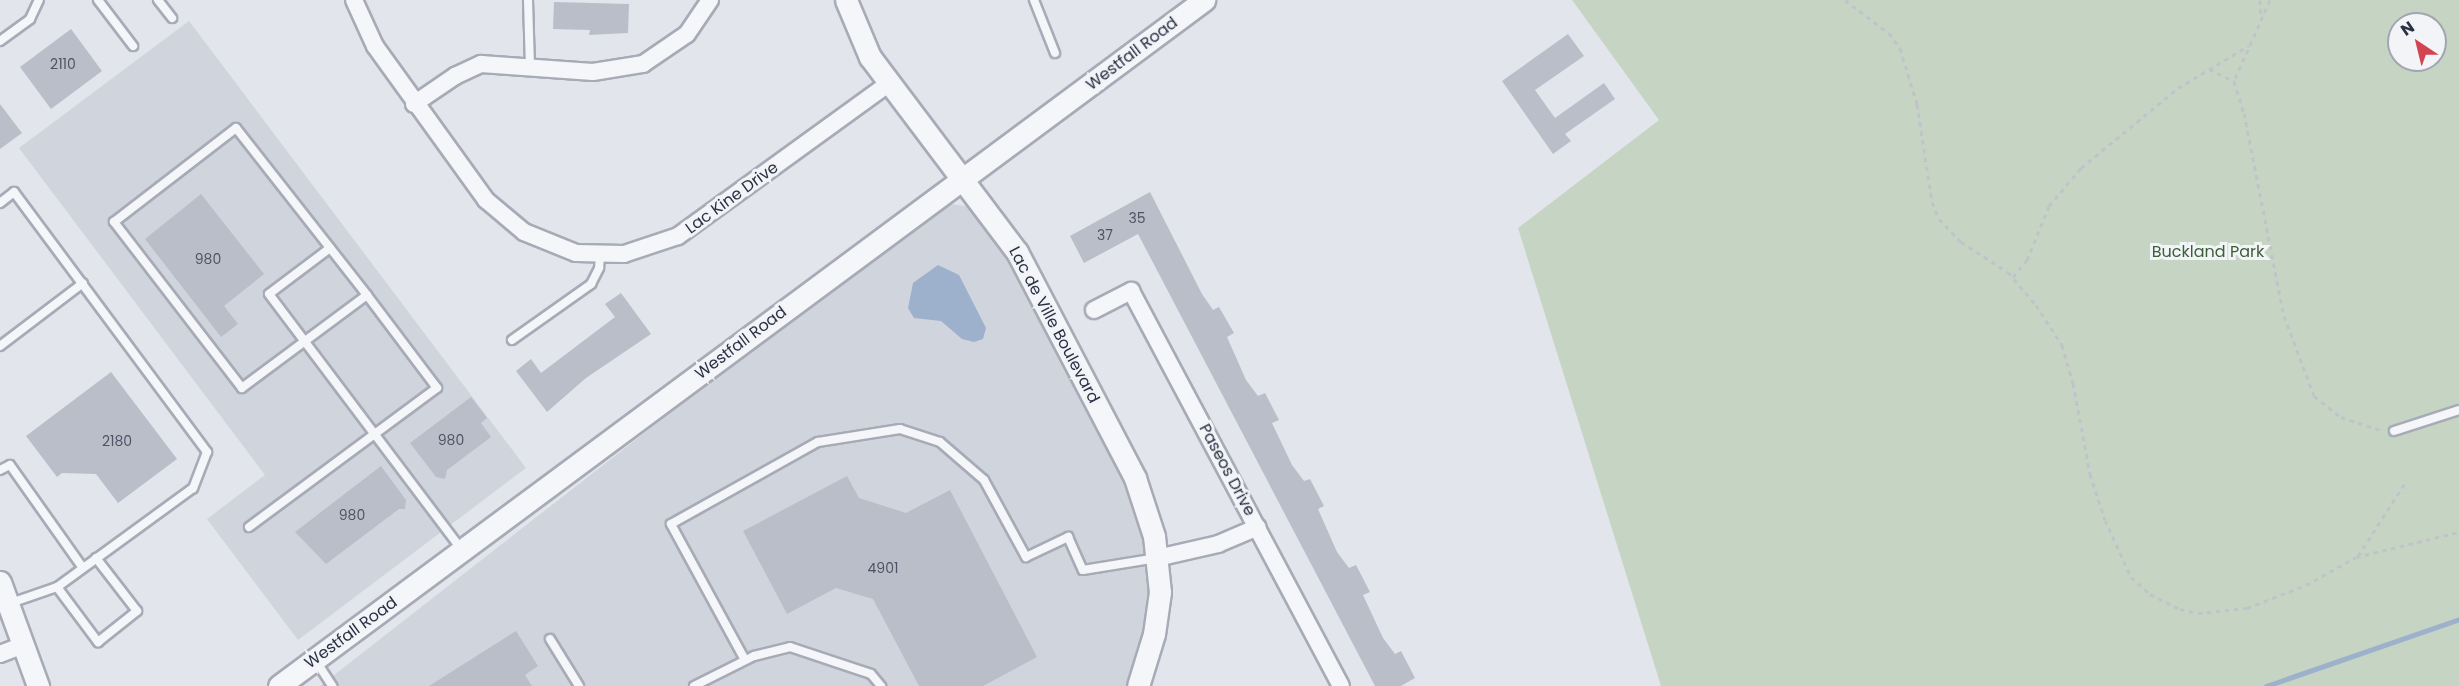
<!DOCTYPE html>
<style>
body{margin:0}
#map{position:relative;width:2459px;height:686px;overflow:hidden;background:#e2e5eb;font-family:Poppins,sans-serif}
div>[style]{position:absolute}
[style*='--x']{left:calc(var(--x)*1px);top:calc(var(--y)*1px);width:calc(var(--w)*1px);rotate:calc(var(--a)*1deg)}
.built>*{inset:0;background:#d0d4dd}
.green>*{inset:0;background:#c6d5c3}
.water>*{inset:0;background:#9db0cc}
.stream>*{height:5px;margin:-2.5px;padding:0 2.5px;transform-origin:2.5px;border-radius:2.5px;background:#9db0cc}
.building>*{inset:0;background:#b9bec9}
.path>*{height:3px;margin-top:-1.5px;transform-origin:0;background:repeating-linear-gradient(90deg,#c0c3ca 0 4.5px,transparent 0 9px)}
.roads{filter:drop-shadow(2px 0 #a7abb6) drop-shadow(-2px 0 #a7abb6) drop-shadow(0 2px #a7abb6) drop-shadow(0 -2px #a7abb6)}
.service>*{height:8px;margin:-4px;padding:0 4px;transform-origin:4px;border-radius:4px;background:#f5f6f9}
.minor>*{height:16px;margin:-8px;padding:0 8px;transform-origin:8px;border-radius:8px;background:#f5f6f9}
.tertiary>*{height:21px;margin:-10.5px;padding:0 10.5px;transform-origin:10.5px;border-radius:10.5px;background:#f5f6f9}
span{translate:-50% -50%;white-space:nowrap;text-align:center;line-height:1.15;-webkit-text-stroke:6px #f2f4f8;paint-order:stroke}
.number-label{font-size:14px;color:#4e5465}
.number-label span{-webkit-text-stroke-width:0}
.street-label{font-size:16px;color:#2a3144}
.park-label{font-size:16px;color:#3b6036}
.north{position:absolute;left:2387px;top:12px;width:60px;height:60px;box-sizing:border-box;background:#f2f4f8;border:2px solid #a2a6b0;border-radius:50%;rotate:325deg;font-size:16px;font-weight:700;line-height:24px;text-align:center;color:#2a3144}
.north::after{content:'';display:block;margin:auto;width:21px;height:27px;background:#d24550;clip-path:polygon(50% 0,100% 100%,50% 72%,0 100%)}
</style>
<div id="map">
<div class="built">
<i style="clip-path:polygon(189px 21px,526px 468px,298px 640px,207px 519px,265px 475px,19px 148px)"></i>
<i style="clip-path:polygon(950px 204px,966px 206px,975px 213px,1008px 259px,1130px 492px,1141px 529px,1149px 589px,1144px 631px,1126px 686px,320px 686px,693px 395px)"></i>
</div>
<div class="green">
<i style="clip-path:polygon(evenodd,1572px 0,2459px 0,2459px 686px,1661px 686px,1518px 228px,1659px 120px,1572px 0,2399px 24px,2435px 24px,2435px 60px,2399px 60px,2399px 24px)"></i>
</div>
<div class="water">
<i style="clip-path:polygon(938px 265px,959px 275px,986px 328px,983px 339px,974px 342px,962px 339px,941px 321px,914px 318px,908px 308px,913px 283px)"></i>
</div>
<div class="stream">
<i style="--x:2266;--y:686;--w:204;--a:-19.1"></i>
</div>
<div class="building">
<i style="clip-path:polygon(554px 2px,629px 4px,628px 33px,589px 35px,590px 30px,553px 29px)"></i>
<i style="clip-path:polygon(71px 29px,102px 71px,51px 109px,20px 67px)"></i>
<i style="clip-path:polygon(1568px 34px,1584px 56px,1535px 90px,1555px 118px,1604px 83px,1615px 99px,1565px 134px,1571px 141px,1553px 154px,1502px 81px)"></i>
<i style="clip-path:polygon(0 104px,22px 133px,0 149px)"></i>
<i style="clip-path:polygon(1150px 192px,1202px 294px,1213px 310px,1219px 307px,1234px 333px,1227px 337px,1246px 380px,1258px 396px,1265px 393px,1279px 420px,1272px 423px,1292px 465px,1304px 481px,1310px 479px,1324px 506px,1318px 509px,1337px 552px,1349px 568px,1356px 565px,1370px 592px,1363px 595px,1383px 638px,1395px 654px,1401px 651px,1415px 678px,1401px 686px,1375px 686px,1138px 234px,1084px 263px,1070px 236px)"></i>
<i style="clip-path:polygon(201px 194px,264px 274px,224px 306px,238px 324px,221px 337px,145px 239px)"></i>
<i style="clip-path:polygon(621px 293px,651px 334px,586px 378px,547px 412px,516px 371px,531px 359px,541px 373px,615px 317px,605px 304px)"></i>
<i style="clip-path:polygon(111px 372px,177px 459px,118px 503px,96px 474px,62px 473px,57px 477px,26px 436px)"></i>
<i style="clip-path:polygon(471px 397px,487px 418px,481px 423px,491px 437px,447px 470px,445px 479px,436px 477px,410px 443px)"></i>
<i style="clip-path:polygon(381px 466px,406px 500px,405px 509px,399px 509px,326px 564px,295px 532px)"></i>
<i style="clip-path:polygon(847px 476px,859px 498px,906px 513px,950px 490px,1037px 657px,983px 686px,919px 686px,873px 599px,836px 588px,787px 614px,743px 531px)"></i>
<i style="clip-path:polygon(516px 631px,538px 666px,525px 675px,532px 686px,429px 686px)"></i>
</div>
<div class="path">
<i style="--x:1845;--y:0;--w:55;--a:36.9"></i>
<i style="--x:1889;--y:33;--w:19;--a:54"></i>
<i style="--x:1900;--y:48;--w:59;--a:73.1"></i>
<i style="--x:1917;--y:104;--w:99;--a:81.3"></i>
<i style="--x:1932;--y:202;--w:18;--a:68"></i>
<i style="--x:1939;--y:219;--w:32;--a:46"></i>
<i style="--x:1961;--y:242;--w:56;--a:32.6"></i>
<i style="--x:2008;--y:272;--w:43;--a:49.7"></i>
<i style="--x:2036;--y:305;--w:48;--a:57"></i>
<i style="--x:2062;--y:345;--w:40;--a:74"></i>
<i style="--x:2073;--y:383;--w:93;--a:79.4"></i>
<i style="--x:2090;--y:474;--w:48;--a:71.9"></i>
<i style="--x:2105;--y:520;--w:63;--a:65.5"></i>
<i style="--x:2131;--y:577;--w:25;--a:42"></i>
<i style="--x:2150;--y:594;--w:34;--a:27"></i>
<i style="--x:2180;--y:609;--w:18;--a:13"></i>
<i style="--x:2198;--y:613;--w:49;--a:-5.8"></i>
<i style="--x:2247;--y:608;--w:63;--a:-21.3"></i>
<i style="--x:2306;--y:585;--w:57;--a:-29.2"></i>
<i style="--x:2356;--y:557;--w:106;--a:-13.6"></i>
<i style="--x:2260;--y:0;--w:17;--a:87"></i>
<i style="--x:2270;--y:0;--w:89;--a:114"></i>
<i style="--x:2234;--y:81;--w:34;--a:73"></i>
<i style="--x:2244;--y:113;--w:207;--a:78.9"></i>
<i style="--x:2284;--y:316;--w:85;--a:69.4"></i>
<i style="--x:2314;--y:396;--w:34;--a:38"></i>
<i style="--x:2341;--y:417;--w:44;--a:18.4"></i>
<i style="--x:2209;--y:69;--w:28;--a:26"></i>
<i style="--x:2013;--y:277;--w:22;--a:-51"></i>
<i style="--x:2027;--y:260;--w:58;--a:-67.8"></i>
<i style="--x:2049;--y:206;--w:50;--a:-49.9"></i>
<i style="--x:2081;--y:168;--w:126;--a:-39.5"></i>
<i style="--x:2178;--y:88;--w:82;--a:-31"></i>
<i style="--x:2358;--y:556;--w:87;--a:-57.2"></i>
</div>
<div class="roads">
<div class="service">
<i style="--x:98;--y:0;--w:58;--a:52.7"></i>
<i style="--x:158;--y:0;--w:23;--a:52"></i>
<i style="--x:528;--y:0;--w:67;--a:88.3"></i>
<i style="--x:1034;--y:0;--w:57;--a:68.4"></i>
<i style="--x:0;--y:41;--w:37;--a:-36"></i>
<i style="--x:30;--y:19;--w:21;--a:-65"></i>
<i style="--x:236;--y:128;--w:212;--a:51.9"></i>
<i style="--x:367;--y:295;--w:156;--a:143.4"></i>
<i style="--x:242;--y:388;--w:210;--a:-127.6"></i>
<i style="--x:114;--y:222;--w:154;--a:-37.6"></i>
<i style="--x:0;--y:203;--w:18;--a:-38"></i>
<i style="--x:14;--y:192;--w:324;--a:53.4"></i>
<i style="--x:207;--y:452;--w:39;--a:111"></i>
<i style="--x:193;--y:488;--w:168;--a:143.9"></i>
<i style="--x:57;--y:587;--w:52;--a:160.9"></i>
<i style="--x:330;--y:248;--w:76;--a:143"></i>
<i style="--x:269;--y:294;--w:321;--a:53"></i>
<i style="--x:512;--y:340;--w:97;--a:-35.3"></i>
<i style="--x:591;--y:284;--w:18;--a:-63"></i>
<i style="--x:599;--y:268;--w:12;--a:-85"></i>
<i style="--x:0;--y:346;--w:104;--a:-37.2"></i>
<i style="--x:2394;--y:431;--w:68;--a:-17.9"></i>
<i style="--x:0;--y:470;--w:11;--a:-27"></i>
<i style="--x:10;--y:465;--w:126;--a:54.7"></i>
<i style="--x:249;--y:527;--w:234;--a:-36.5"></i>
<i style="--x:437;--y:388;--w:116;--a:-127"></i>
<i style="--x:57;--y:587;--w:69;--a:53.3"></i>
<i style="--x:98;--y:642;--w:50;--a:-38.5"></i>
<i style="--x:137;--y:611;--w:67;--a:-127.7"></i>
<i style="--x:550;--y:639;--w:55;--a:58.3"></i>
<i style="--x:745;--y:660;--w:155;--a:-118.6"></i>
<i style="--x:671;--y:524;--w:168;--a:-29.2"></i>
<i style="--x:818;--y:442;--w:83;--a:-9"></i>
<i style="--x:900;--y:429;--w:42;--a:18"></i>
<i style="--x:940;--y:442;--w:58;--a:40.8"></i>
<i style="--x:984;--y:480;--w:88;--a:61.4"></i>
<i style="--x:1026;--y:557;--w:47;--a:-25.5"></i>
<i style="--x:1068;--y:537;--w:36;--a:66"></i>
<i style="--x:1083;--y:570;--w:75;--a:-9.2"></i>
<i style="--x:316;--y:661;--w:30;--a:57"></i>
<i style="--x:694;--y:686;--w:67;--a:-26.6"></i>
<i style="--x:754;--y:656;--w:37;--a:-14"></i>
<i style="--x:790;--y:647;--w:85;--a:18.4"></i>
<i style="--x:871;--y:674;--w:16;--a:50"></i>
</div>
<div class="minor">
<i style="--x:354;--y:0;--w:51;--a:65.5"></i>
<i style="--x:375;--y:46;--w:190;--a:54.2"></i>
<i style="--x:486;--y:200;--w:50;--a:40.1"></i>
<i style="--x:524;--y:232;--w:56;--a:22"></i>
<i style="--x:576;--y:253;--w:48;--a:1.2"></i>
<i style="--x:624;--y:254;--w:57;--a:-18.4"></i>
<i style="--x:678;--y:236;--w:261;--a:-35.9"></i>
<i style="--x:414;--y:104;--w:50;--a:-34.3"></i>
<i style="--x:455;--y:76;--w:29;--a:-25"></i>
<i style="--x:481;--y:64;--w:112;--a:4.1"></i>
<i style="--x:593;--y:72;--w:51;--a:-9.1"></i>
<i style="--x:643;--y:64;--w:53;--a:-34.3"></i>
<i style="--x:687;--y:34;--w:41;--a:-55.9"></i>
<i style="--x:1094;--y:310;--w:42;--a:-27.2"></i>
<i style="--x:1131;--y:291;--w:447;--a:62"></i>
<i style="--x:1157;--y:558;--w:63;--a:-12.9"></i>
<i style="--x:1218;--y:544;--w:43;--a:-23"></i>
<i style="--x:0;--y:654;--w:25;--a:-21"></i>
</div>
<div class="tertiary">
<i style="--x:846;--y:0;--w:62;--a:67.2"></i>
<i style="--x:870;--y:57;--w:244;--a:53"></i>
<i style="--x:1017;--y:252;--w:255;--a:62.4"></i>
<i style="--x:1135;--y:478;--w:61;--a:71.9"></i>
<i style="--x:1154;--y:536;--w:56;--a:83.9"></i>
<i style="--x:1160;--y:592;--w:42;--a:98.1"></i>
<i style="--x:1154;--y:634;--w:54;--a:107.1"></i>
<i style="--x:0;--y:582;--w:111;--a:69.9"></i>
<i style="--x:279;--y:686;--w:1152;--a:-36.56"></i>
</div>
</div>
<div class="number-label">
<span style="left:63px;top:64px">2110</span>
<span style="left:1137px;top:218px">35</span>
<span style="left:1105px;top:235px">37</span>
<span style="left:208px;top:259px">980</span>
<span style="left:451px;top:440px">980</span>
<span style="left:117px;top:441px">2180</span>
<span style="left:352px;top:515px">980</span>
<span style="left:883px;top:568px">4901</span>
</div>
<div class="street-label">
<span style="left:1132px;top:54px;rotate:-37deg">Westfall Road</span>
<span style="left:732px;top:198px;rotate:-36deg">Lac Kine Drive</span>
<span style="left:1054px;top:325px;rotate:62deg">Lac de Ville Boulevard</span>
<span style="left:741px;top:343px;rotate:-37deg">Westfall Road</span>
<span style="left:1227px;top:470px;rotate:62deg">Paseos Drive</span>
<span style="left:351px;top:633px;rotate:-36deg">Westfall Road</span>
</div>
<div class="park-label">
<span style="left:2208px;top:252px">Buckland Park</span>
</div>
<div class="north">N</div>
</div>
